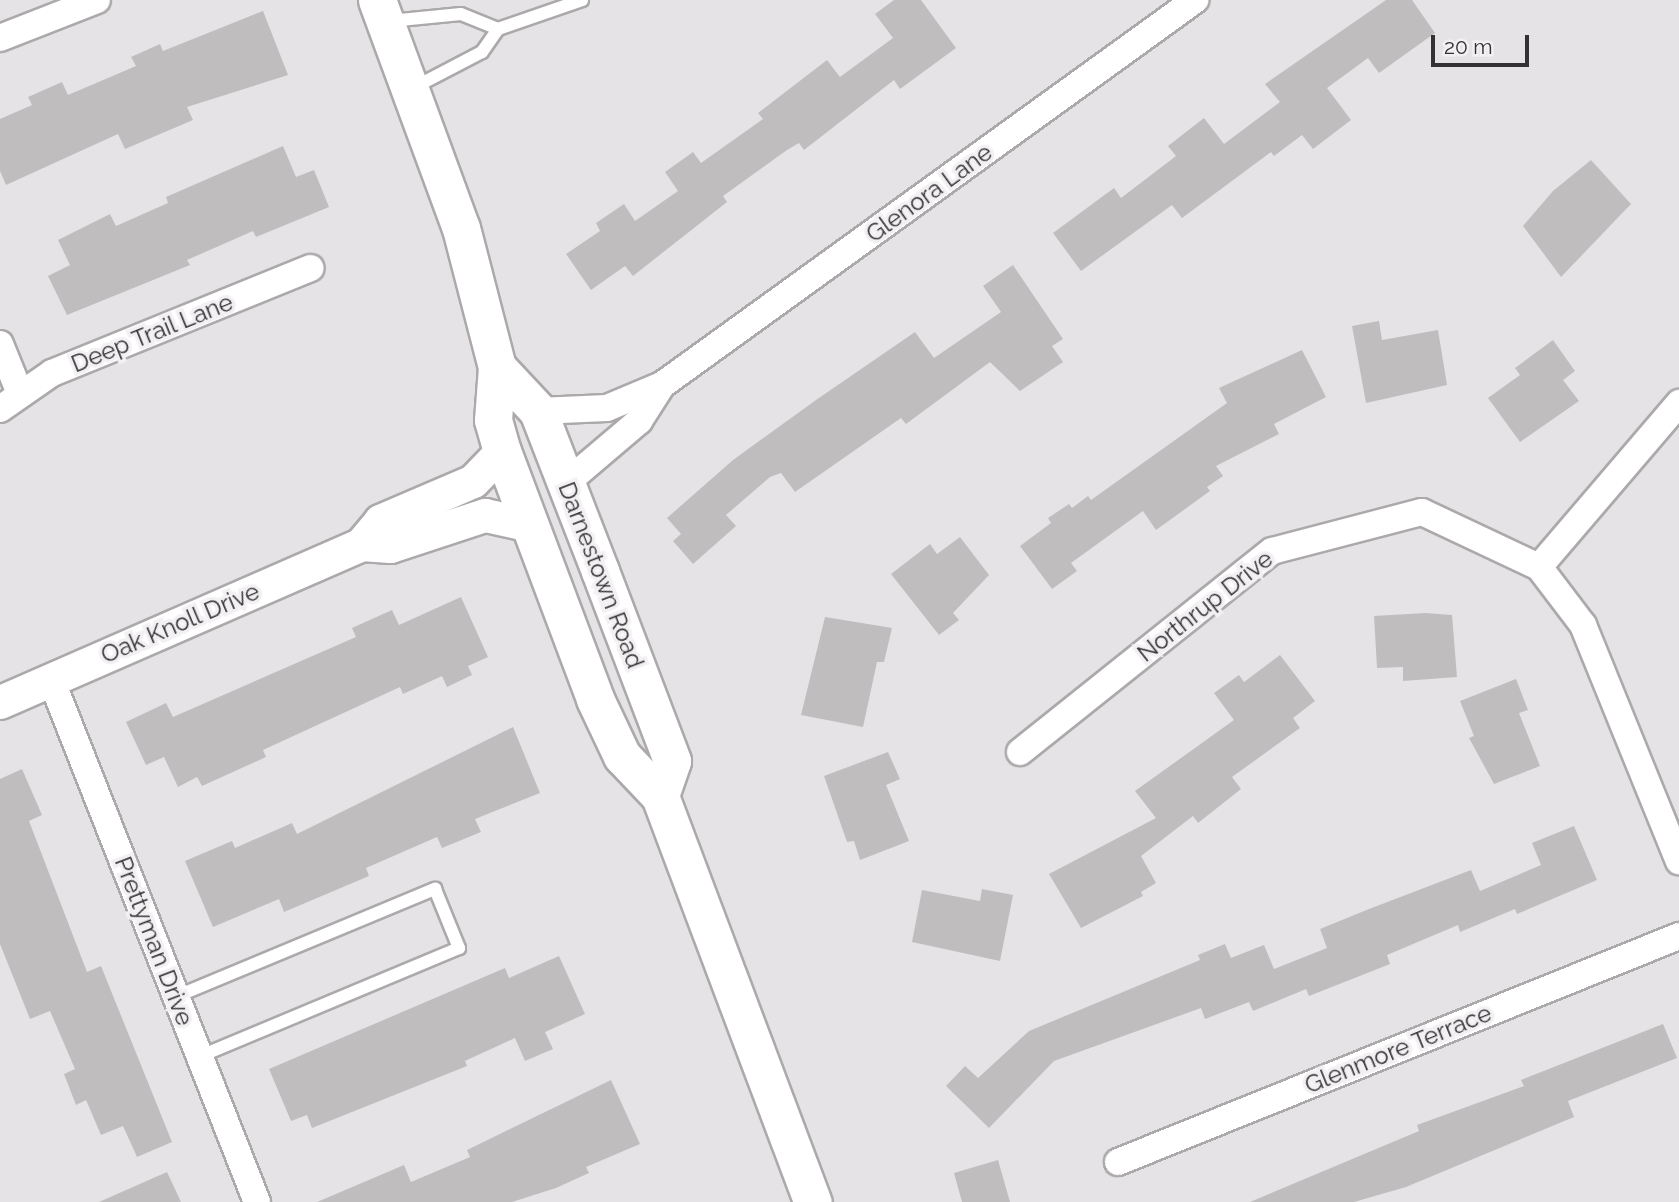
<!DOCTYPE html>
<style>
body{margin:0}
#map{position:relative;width:1679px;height:1202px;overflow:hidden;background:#e6e3e6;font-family:Raleway,sans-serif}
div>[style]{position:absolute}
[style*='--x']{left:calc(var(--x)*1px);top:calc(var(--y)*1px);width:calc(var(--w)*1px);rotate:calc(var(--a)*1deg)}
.building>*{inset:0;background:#c0bdbf}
.roads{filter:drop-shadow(2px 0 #aca9ab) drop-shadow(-2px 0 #aca9ab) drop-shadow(0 2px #aca9ab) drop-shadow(0 -2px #aca9ab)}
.service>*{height:12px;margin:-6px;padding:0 6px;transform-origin:6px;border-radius:6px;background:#fff}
.minor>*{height:26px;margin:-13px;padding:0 13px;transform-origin:13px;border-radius:13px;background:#fff}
.tertiary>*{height:33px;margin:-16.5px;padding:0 16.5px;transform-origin:16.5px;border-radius:16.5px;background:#fff}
.secondary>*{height:37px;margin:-18.5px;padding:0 18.5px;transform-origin:18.5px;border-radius:18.5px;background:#fff}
span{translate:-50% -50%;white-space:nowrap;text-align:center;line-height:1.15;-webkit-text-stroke:7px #f3f0f3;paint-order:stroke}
.street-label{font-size:24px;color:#333233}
.scale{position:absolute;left:1431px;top:35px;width:98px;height:32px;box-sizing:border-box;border:4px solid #333233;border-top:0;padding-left:9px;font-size:21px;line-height:24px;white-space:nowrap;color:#333233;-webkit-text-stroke:5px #f3f0f3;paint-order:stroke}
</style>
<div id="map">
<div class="building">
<i style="clip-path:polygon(894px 0,921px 0,956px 48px,900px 89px,894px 80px,804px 150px,799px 143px,787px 150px,723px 196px,727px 202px,633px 276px,625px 266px,591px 290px,566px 254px,600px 231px,596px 223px,624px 204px,635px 221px,678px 191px,665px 172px,693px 152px,701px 163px,763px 119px,758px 113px,827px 60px,840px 77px,893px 38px,875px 14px)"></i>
<i style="clip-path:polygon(1386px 0,1412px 0,1435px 33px,1379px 73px,1368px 58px,1327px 88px,1351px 120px,1313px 149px,1302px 135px,1274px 156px,1271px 152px,1182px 218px,1172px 205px,1081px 271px,1053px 233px,1114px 188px,1121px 198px,1176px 156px,1168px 146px,1204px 118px,1224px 144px,1280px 102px,1265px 84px)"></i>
<i style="clip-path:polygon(263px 11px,288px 75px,187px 107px,193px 120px,125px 149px,118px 134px,6px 185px,0 171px,0 119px,32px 105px,28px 97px,62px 82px,68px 95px,136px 66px,131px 57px,160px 44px,163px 51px)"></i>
<i style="clip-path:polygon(283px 146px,296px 177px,314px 170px,329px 207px,256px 237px,253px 231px,187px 260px,190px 265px,67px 315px,48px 276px,70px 265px,58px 240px,110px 214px,116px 226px,168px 203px,166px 197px)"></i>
<i style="clip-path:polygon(1591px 160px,1631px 204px,1561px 277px,1523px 226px,1553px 191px)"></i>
<i style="clip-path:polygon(1013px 265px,1063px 339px,1052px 346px,1063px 362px,1020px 391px,990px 362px,906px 424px,901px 418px,795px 492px,781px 473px,770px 477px,726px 515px,736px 526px,693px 564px,673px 541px,681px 534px,667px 518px,733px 460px,816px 400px,915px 332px,934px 358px,1001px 312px,983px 286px)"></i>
<i style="clip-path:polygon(1379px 321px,1382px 340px,1438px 330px,1447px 385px,1366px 403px,1352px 326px)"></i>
<i style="clip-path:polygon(1553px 340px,1575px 371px,1563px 380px,1579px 401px,1520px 442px,1488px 398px,1520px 375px,1515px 368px)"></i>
<i style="clip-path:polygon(1302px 350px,1326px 397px,1274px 424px,1279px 434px,1216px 466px,1223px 476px,1207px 487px,1210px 491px,1156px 530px,1143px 511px,1071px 563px,1077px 571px,1052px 589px,1020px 546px,1051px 523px,1048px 518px,1069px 504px,1072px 508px,1088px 496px,1091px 500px,1227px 403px,1219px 388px)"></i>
<i style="clip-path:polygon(960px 537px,989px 575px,953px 613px,959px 620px,939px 635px,891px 574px,930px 544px,937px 554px)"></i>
<i style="clip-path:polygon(461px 597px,488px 657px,468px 666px,472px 675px,447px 687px,442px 676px,403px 694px,400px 687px,263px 750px,266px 757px,202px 786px,197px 777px,178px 787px,164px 757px,146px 765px,126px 722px,166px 703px,173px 717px,356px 637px,352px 628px,392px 610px,399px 625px)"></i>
<i style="clip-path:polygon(1425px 613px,1452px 615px,1457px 677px,1403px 681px,1403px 667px,1377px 668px,1374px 616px)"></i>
<i style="clip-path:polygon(825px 617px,892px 628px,884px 662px,877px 662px,863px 727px,801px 715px)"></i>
<i style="clip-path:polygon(1280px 655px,1315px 701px,1293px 718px,1300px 728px,1232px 777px,1241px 789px,1198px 823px,1193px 816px,1141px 856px,1156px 883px,1141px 892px,1143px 896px,1081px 928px,1049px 874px,1156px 818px,1135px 791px,1234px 720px,1214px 693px,1239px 675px,1244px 682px)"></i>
<i style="clip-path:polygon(1516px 679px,1528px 710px,1519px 713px,1540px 766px,1494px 784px,1469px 738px,1474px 736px,1460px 701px)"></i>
<i style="clip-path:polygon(513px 727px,540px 793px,475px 819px,481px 832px,442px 848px,437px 837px,366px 868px,369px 876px,284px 912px,279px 899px,213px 927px,185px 861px,232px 841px,235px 848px,292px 823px,297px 834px)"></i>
<i style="clip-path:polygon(888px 752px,900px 779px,886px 785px,909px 841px,860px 860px,854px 841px,847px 842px,824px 776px)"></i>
<i style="clip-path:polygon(22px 769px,42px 815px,29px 821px,87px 972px,101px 966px,172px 1142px,137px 1157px,123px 1126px,101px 1135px,86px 1100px,76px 1105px,64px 1074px,75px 1069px,50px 1011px,30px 1019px,0 944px,0 779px)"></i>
<i style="clip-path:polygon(1574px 826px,1597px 880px,1517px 914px,1515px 909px,1460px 932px,1458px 925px,1387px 955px,1390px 964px,1309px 996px,1306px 989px,1253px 1011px,1249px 1002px,1205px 1019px,1201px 1008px,1054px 1061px,989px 1128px,946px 1086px,965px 1066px,978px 1078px,1029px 1031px,1200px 960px,1198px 955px,1225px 944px,1231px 958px,1264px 945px,1274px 969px,1327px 948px,1320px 929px,1369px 909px,1471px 870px,1480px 891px,1541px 865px,1532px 843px)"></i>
<i style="clip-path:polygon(982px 889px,1013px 895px,1000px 961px,912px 942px,922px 890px,980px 901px)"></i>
<i style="clip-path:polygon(559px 956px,585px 1014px,545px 1032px,553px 1049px,525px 1061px,515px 1038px,465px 1061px,467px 1066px,312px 1128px,307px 1115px,291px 1121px,269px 1069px,505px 968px,509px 978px)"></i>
<i style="clip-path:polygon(1663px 1024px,1677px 1058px,1568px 1101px,1574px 1117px,1406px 1187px,1354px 1202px,1250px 1202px,1419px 1131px,1417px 1125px,1524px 1086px,1521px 1080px)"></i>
<i style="clip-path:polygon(611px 1080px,640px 1144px,586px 1167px,589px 1173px,556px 1188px,512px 1202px,317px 1202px,404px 1165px,411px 1182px,470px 1157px,467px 1150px)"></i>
<i style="clip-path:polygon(998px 1160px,1010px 1202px,962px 1202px,954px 1173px)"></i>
<i style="clip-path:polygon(167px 1172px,181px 1202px,99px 1202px)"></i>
</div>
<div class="roads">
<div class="service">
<i style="--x:390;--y:21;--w:71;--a:-5.6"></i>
<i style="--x:461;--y:14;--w:40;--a:22"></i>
<i style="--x:413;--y:88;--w:78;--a:-27.6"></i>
<i style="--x:482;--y:52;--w:28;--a:-55"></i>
<i style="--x:498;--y:29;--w:89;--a:-19"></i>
<i style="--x:175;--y:997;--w:282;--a:-22.6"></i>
<i style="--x:435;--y:889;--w:64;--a:67.9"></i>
<i style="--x:459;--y:948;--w:282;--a:157.3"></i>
</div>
<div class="minor">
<i style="--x:0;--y:38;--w:104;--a:-21.4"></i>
<i style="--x:0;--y:344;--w:51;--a:68"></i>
<i style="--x:0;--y:409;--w:63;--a:-34.7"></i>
<i style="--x:52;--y:373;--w:279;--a:-22.1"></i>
<i style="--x:538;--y:411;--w:69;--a:-2.5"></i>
<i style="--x:607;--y:408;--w:60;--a:-22.7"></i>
<i style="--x:662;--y:385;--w:658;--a:-35.84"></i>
<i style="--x:566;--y:483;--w:96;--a:-40.3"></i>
<i style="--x:639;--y:421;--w:43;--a:-57.4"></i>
<i style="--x:1539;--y:567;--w:216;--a:-49.5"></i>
<i style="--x:51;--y:679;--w:562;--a:68.5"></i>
<i style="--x:1020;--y:752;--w:322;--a:-38.6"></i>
<i style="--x:1272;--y:551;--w:155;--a:-14.6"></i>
<i style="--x:1422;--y:512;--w:129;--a:25.2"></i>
<i style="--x:1539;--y:567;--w:73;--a:52.8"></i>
<i style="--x:1583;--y:625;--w:255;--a:67.9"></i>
<i style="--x:1118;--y:1162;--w:605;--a:-21.94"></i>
</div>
<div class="tertiary">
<i style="--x:361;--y:544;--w:30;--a:-50"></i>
<i style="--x:380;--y:521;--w:101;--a:-23.3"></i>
<i style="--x:473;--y:481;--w:42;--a:-46"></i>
<i style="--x:0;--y:702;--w:394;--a:-23.6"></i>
<i style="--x:361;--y:544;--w:29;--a:4"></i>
<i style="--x:390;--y:546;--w:100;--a:-18.1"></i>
<i style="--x:485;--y:515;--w:46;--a:12.5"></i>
</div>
<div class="secondary">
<i style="--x:377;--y:0;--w:243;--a:69.8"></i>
<i style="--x:461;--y:228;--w:144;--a:75.5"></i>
<i style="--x:497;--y:367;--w:53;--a:94.3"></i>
<i style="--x:493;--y:420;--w:32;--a:74"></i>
<i style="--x:502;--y:451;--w:265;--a:69.4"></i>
<i style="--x:595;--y:699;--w:63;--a:64.7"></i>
<i style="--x:622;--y:756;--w:55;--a:46.5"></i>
<i style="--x:660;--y:796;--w:434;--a:69.4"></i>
<i style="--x:497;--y:367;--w:60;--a:47"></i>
<i style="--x:538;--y:411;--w:172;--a:68.8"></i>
<i style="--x:600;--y:571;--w:203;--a:69.2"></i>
<i style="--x:672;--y:761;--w:37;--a:109"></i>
</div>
</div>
<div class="street-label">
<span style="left:929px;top:193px;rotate:-36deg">Glenora Lane</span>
<span style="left:152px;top:333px;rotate:-22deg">Deep Trail Lane</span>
<span style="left:601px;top:575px;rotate:69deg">Darnestown Road</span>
<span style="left:1205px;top:606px;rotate:-38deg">Northrup Drive</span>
<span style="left:180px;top:623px;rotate:-23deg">Oak Knoll Drive</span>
<span style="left:154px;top:941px;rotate:69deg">Prettyman Drive</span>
<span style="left:1398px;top:1049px;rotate:-22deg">Glenmore Terrace</span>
</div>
<div class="scale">20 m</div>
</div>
